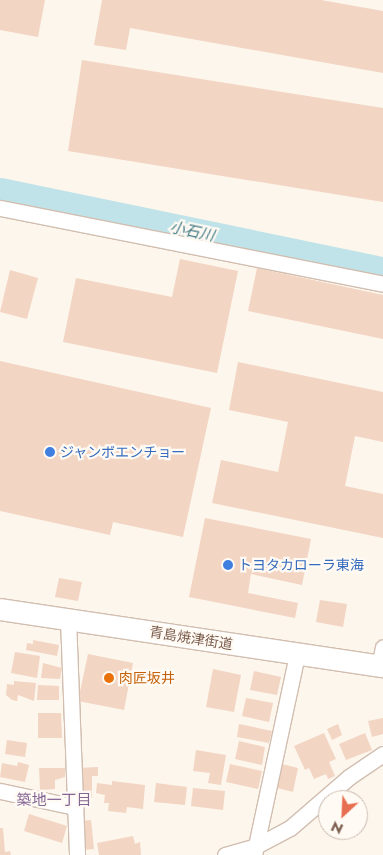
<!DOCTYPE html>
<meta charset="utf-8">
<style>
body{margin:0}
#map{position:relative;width:383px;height:855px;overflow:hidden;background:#fdf6ec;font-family:Jost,"Noto Sans JP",sans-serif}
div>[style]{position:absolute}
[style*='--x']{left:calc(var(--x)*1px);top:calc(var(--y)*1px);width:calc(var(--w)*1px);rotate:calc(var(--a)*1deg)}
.river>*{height:29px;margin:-14.5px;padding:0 14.5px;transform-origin:14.5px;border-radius:14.5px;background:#bfe3e8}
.building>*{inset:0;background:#f3d5c3}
.roads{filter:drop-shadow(1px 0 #d1beb0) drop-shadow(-1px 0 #d1beb0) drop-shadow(0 1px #d1beb0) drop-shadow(0 -1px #d1beb0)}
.minor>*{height:15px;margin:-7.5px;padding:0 7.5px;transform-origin:7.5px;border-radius:7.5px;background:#fff}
.secondary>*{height:21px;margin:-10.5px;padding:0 10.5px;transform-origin:10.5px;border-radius:10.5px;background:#fff}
.dots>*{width:14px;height:14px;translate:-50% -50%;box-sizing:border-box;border:2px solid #fffaf3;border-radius:50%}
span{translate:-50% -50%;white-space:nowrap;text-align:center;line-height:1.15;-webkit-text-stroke:4.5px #fffaf3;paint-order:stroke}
.shop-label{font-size:14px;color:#366cbe}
.left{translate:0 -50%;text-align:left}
.street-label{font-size:14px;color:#7a5c4d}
.food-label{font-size:14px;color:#c56008}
.water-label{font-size:15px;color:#437c86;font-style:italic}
.neighbourhood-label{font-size:15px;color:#846695}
.north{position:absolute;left:318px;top:790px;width:50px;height:50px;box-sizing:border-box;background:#fffaf3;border:1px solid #cabbb1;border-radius:50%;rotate:205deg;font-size:14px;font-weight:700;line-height:20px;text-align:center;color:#7a5c4d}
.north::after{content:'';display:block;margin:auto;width:18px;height:22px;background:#e76f51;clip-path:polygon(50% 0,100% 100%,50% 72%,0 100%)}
</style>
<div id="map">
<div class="river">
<i style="--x:0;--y:192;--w:391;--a:11.7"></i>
</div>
<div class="building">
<i style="clip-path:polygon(0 0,45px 0,38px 37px,0 30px)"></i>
<i style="clip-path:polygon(102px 0,321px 0,383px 11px,383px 73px,130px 28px,126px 50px,94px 45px)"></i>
<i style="clip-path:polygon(82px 60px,383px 108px,383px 202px,68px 151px)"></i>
<i style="clip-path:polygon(180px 259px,238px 271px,217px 373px,63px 342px,76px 278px,172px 297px)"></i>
<i style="clip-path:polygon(257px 268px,383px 295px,383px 339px,248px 311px)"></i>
<i style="clip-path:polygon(10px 270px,38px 278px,27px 319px,0 312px)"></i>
<i style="clip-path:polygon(0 361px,211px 408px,183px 537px,113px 522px,110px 535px,0 511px)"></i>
<i style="clip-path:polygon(238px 362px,383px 392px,383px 442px,355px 436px,345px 486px,383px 494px,383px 538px,212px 503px,221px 460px,278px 472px,288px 422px,229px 410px)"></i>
<i style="clip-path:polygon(205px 518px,311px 539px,302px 585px,251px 574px,248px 593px,298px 603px,295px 618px,189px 597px)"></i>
<i style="clip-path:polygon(59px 578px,82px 582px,78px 601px,55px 597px)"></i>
<i style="clip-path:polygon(320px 600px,347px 604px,343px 627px,316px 622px)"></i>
<i style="clip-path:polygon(33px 640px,59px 645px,57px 656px,26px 650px,27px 643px,33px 644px)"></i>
<i style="clip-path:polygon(15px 652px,40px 656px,37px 678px,11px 673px)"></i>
<i style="clip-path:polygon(88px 654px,133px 663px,124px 710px,78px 701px)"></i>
<i style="clip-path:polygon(43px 663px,62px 668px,60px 679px,41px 678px)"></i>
<i style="clip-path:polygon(213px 669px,241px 675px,234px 712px,206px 707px)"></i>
<i style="clip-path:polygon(254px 671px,281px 677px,277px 695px,250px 690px)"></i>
<i style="clip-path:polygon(14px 681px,36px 683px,34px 701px,18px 695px,17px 701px,12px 700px,6px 695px,7px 684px,14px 685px)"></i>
<i style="clip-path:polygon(38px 685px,59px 686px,59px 700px,37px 700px)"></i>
<i style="clip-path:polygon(246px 698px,273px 703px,269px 722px,242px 716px)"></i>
<i style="clip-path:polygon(38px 713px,61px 713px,62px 738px,38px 738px)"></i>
<i style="clip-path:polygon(383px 718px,383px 734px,372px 737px,368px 721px)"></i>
<i style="clip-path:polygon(239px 724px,272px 731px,269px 743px,237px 737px)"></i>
<i style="clip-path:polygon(338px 724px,342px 735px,332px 740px,327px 729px)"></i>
<i style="clip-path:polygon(324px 733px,336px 759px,329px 762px,335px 776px,328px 779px,326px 774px,314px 779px,309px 768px,305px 770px,294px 746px)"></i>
<i style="clip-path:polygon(365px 733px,372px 750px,346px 760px,339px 744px)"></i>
<i style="clip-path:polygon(7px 740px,27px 743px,25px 757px,5px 754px)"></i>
<i style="clip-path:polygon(239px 741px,265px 747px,262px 765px,235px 759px)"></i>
<i style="clip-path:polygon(196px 750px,226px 755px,221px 785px,208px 783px,210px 773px,193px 771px)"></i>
<i style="clip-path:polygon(18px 762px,29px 765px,25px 782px,0 777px,2px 763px,17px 766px)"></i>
<i style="clip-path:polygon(278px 763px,298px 768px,293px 792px,273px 787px)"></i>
<i style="clip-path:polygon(230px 764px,262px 771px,258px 789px,226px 782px)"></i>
<i style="clip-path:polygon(98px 767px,98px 776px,92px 776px,92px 798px,79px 799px,78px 768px)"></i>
<i style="clip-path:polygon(39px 768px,65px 768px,65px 777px,55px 780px,55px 789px,40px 790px)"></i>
<i style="clip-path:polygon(112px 781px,145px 785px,143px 809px,127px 807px,126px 813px,108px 811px,109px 803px,104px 803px,105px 795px,96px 793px,97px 783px,112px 785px)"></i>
<i style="clip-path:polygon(156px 783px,187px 787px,185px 805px,154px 802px)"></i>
<i style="clip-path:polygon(193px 788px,225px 791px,223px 810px,191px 806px)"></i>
<i style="clip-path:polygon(29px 814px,67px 826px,62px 843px,24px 831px)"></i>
<i style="clip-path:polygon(91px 820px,94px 849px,83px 850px,80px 821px)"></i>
<i style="clip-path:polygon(0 828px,3px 828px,5px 852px,10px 851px,11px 855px,0 855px)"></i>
<i style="clip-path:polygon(133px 836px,135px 844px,140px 842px,141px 855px,99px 855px,97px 843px)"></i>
</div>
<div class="roads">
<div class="minor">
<i style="--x:0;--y:208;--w:390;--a:11.2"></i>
<i style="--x:68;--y:619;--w:236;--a:87.8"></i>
<i style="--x:379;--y:666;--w:19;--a:-78"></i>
<i style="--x:0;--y:791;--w:77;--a:12"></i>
<i style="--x:225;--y:855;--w:32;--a:-16"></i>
<i style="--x:256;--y:846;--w:38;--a:-28"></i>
<i style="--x:290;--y:828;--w:78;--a:-40.8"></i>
<i style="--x:349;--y:777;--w:41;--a:-34.1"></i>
<i style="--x:254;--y:855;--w:206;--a:-77.9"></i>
</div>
<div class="secondary">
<i style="--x:0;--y:609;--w:387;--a:8.5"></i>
</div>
</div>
<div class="dots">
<i style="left:50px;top:452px;background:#3f7fe0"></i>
<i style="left:228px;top:565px;background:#3f7fe0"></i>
<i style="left:109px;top:678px;background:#e8710a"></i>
</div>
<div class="shop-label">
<span class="left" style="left:60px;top:452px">ジャンボエンチョー</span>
<span class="left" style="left:238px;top:565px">トヨタカローラ東海</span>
</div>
<div class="street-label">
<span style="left:191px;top:638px;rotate:9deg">青島焼津街道</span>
</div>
<div class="food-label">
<span class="left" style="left:119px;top:678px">肉匠坂井</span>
</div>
<div class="water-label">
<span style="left:192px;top:232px;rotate:12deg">小石川</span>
</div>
<div class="neighbourhood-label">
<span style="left:54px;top:801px">築地一丁目</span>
</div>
<div class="north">N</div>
</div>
